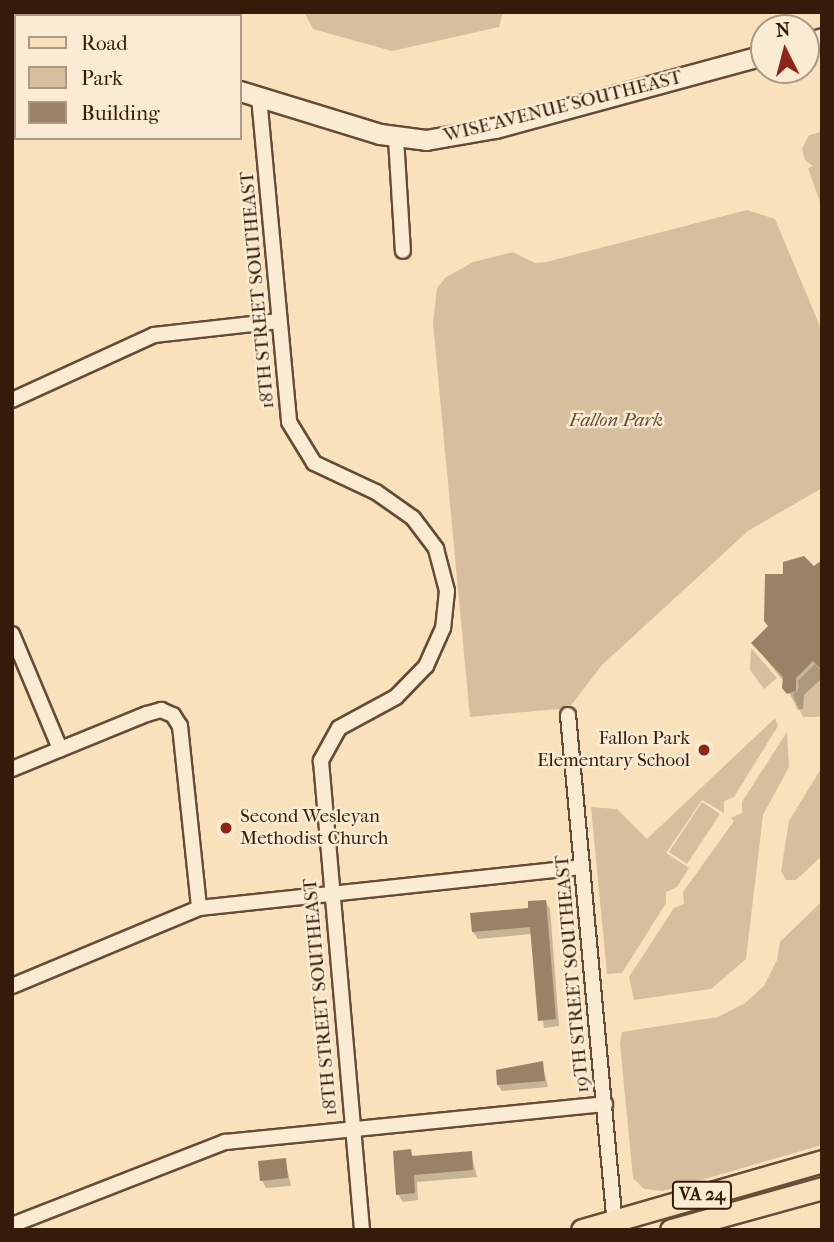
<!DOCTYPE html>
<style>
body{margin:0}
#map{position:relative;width:834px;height:1242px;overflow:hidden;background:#f8e1bb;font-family:"IM FELL French Canon",serif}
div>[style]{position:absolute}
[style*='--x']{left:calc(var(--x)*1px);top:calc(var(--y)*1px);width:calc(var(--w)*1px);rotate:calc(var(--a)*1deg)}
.green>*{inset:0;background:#d7bf9d}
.shadow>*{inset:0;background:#0003}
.building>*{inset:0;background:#9b8166}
.roads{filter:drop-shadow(2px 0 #664c36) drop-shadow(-2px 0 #664c36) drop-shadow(0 2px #664c36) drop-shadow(0 -2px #664c36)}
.street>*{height:14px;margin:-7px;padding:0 7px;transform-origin:7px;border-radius:7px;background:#faecd3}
.secondary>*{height:19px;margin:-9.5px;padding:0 9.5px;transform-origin:9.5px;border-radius:9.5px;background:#faecd3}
.primary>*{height:21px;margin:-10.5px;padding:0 10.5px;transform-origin:10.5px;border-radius:10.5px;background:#f8e1bb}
.dots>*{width:19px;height:19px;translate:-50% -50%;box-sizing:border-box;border:4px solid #faecd3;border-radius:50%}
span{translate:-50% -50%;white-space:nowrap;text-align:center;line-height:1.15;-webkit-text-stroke:5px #faecd3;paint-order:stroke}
.shield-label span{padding:2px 5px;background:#faecd3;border:2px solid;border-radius:5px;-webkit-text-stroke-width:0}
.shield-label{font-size:18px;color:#361a0a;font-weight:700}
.street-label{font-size:19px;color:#361a0a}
.park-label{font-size:19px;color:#664c36;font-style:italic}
.poi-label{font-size:19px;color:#361a0a}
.right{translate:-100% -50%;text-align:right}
.left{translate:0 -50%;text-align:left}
.frame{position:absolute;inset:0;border:14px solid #361a0a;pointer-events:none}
.legend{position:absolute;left:14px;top:14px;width:228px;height:126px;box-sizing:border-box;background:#faecd3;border:2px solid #ac9883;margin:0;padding:9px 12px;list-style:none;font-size:21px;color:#361a0a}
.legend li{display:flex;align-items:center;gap:14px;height:35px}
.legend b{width:35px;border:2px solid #ac9883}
.north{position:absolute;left:750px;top:14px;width:70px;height:70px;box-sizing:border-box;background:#faecd3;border:2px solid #ac9883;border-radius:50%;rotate:354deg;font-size:19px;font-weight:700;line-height:28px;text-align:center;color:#361a0a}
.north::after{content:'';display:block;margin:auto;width:24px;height:32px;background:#8f2418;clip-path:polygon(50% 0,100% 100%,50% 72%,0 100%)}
</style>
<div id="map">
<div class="green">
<i style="clip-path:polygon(304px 12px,503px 12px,499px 27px,392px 51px,313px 29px)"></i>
<i style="clip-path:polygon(822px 132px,822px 208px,808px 168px,813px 166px,805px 160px,802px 149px,809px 135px)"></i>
<i style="clip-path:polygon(747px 210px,775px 219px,822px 331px,822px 488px,748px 531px,602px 665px,569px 708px,470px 717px,433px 323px,437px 288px,445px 278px,473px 262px,513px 252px,535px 263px,546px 262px)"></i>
<i style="clip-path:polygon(751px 648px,777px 678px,764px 689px,750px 670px)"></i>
<i style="clip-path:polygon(815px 664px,822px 672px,822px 717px,803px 717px,793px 695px,799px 688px,798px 681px)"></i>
<i style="clip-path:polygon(775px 718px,778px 726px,734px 797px,724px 801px,724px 813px,702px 800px,666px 853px,689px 868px,677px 887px,666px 892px,666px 903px,622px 973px,607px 974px,591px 807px,617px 809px,647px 839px)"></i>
<i style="clip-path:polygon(787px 732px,789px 767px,763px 815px,746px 959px,711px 989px,634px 1000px,629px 977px,674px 908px,684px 904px,683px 892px,734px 821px,731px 818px,742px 813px,742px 802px)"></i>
<i style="clip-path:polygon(822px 767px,822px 856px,796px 880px,786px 880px,781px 871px,789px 821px)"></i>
<i style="clip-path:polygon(702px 802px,720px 814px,687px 864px,669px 852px)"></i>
<i style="clip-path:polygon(822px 901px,822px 1145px,663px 1191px,644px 1189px,633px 1178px,620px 1044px,622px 1032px,718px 1017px,745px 1003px,764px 986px,777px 960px,780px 942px)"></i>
</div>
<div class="shadow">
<i style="clip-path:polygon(127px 12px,161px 12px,162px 16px,120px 16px)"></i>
<i style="clip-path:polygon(16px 49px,16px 89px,12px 91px,12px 51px)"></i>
<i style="clip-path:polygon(822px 562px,822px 678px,804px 695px,803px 709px,798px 710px,784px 682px,753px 643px,770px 628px,785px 576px,814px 569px)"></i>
<i style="clip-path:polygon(545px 901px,550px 909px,559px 1026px,544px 1028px,532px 934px,478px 939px,473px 932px)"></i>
<i style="clip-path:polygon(542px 1063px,548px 1087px,502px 1091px,498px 1085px)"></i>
<i style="clip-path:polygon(410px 1151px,414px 1158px,471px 1153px,477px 1177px,417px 1182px,418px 1200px,403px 1202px,398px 1194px)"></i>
<i style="clip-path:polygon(285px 1160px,291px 1186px,266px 1188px,262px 1180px)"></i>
</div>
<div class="building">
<i style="clip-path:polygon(804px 556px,814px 566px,822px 560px,822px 670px,813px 661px,796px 678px,796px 691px,787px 694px,782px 688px,783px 677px,751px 643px,768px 626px,764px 621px,765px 574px,783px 574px,783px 562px)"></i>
<i style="clip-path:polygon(546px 900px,556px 1019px,538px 1021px,530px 927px,472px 932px,470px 913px,528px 908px,528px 901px)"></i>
<i style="clip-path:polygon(543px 1061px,545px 1081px,497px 1085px,496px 1070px)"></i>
<i style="clip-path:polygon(411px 1149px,412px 1156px,472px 1151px,473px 1170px,414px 1175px,415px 1193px,396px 1195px,393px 1151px)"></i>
<i style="clip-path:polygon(286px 1158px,288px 1178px,260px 1181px,258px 1161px)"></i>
</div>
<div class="roads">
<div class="street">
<i style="--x:259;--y:97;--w:326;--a:84.7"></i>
<i style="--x:289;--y:422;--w:48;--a:58.6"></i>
<i style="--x:314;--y:463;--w:68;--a:25.1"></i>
<i style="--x:376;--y:492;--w:45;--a:35.1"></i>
<i style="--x:413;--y:518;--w:39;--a:53"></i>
<i style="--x:436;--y:549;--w:43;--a:75.3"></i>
<i style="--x:447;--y:591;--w:37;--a:96"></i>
<i style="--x:443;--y:628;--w:42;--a:114.1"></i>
<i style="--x:426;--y:666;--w:43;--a:134.1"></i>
<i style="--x:396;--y:697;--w:65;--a:151.5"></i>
<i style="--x:339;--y:728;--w:38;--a:119"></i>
<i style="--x:321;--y:761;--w:471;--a:85"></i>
<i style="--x:396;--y:138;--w:113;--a:86.5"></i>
<i style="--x:12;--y:400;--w:156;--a:-24.6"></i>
<i style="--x:154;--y:335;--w:126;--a:-6.4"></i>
<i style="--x:12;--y:634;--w:125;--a:67.3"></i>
<i style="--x:568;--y:715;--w:513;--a:84.74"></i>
<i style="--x:12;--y:769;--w:146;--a:-22.2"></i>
<i style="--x:147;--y:714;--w:15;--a:-16"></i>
<i style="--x:161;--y:710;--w:13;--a:23"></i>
<i style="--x:173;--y:715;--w:13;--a:58"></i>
<i style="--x:180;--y:726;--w:183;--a:84"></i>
<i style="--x:12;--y:986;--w:203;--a:-22.6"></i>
<i style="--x:199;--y:908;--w:385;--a:-6.1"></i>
<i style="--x:12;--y:1225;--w:229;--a:-21.3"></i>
<i style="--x:225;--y:1142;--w:382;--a:-5.7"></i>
</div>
<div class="secondary">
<i style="--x:806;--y:43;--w:17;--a:-17"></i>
<i style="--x:240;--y:91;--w:146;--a:17.1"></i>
<i style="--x:380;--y:134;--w:46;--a:7.4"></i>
<i style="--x:426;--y:140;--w:70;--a:-9.9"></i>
<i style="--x:495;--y:128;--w:279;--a:-15.2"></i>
<i style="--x:12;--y:110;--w:4;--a:-27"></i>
</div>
<div class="primary">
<i style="--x:582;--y:1230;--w:250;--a:-16"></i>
<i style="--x:671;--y:1230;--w:157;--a:-15.5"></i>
</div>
</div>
<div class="dots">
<i style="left:704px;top:750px;background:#8f2418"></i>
<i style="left:226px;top:828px;background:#8f2418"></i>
</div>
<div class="shield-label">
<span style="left:702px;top:1195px">VA 24</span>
</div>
<div class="street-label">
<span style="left:563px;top:107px;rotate:-14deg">WISE AVENUE SOUTHEAST</span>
<span style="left:258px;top:290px;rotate:-95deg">18TH STREET SOUTHEAST</span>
<span style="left:573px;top:974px;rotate:-95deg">19TH STREET SOUTHEAST</span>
<span style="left:321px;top:997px;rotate:-95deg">18TH STREET SOUTHEAST</span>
</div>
<div class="park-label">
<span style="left:616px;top:421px">Fallon Park</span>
</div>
<div class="poi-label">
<span class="right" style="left:690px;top:750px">Fallon Park<br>Elementary School</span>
<span class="left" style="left:240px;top:828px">Second Wesleyan<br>Methodist Church</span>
</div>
<div class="frame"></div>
<ul class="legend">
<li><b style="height:9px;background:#f8e1bb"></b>Road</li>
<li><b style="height:19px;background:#d7bf9d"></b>Park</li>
<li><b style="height:19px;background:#9b8166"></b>Building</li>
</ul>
<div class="north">N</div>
</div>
